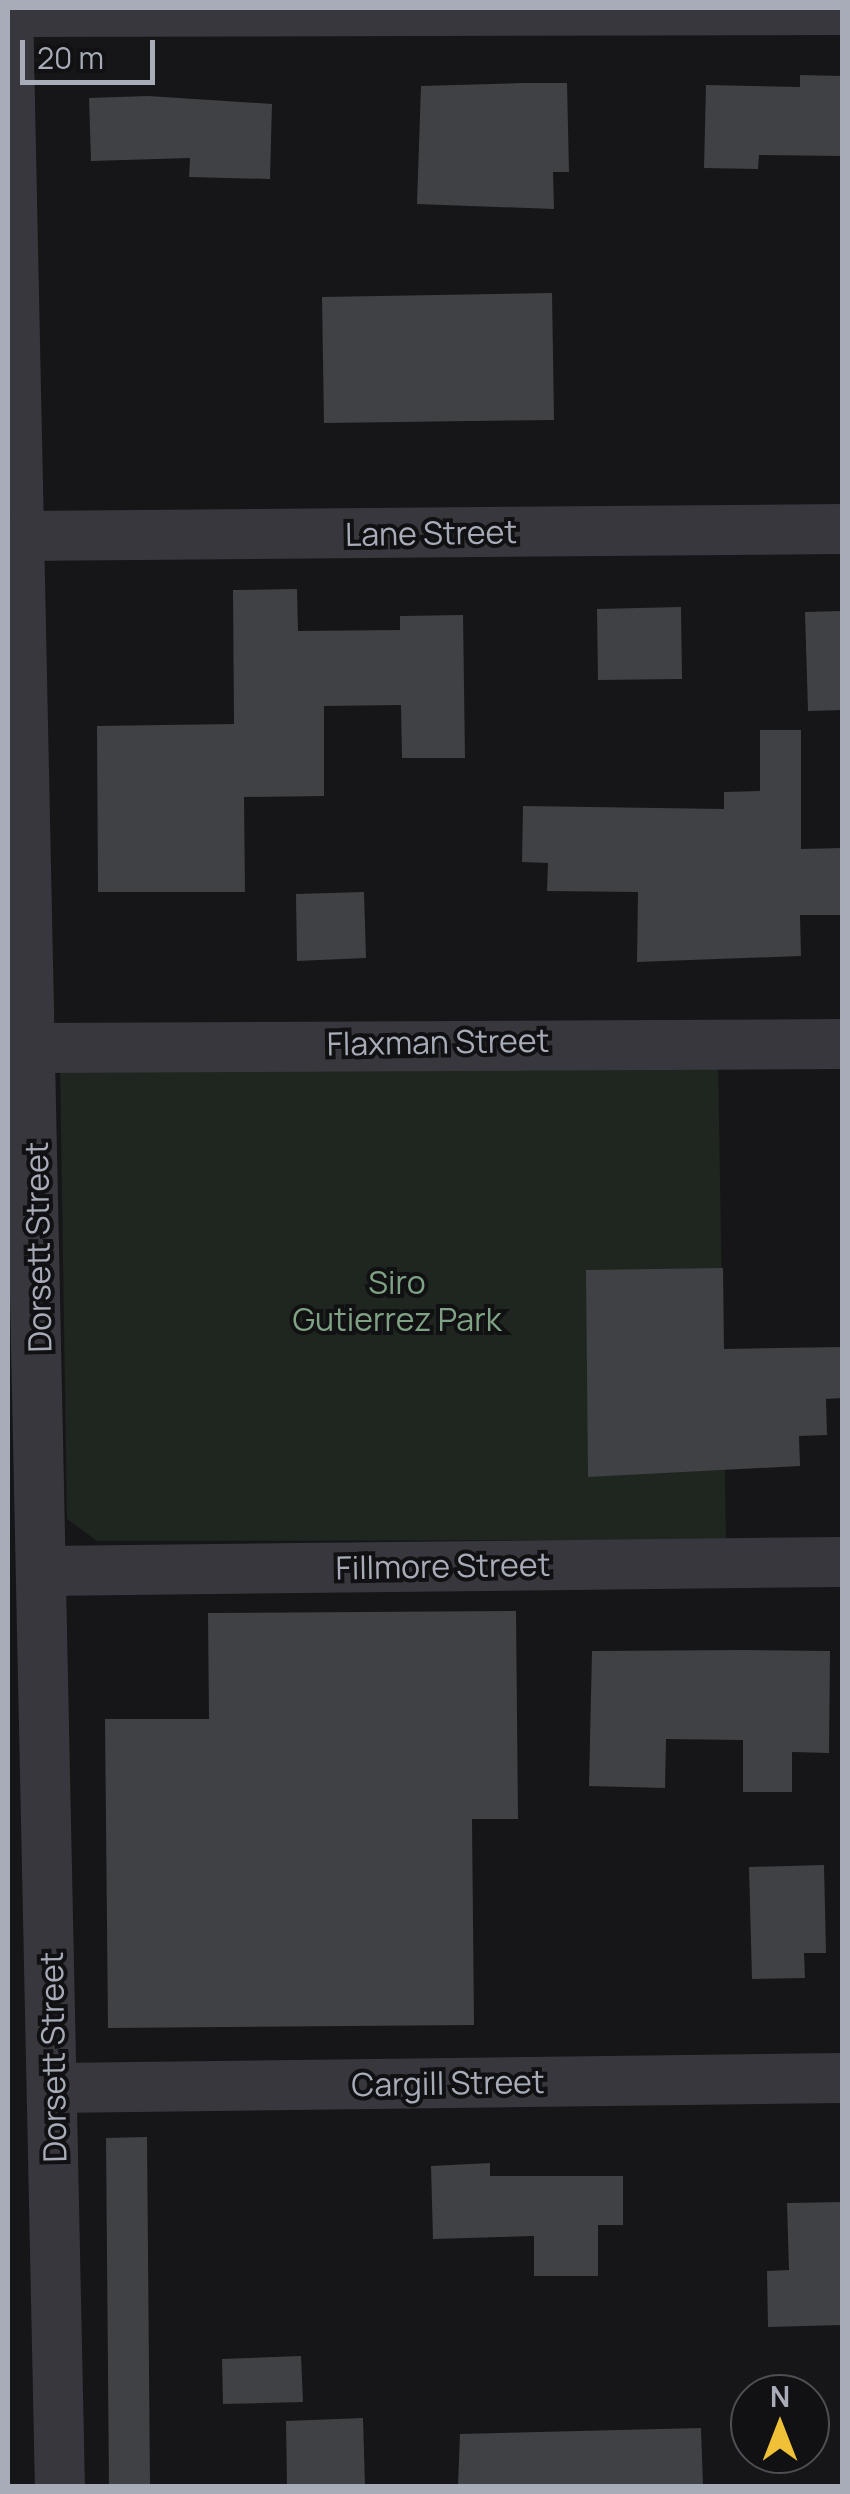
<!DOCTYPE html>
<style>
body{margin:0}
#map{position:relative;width:850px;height:2494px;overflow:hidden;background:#161618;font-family:Manrope,sans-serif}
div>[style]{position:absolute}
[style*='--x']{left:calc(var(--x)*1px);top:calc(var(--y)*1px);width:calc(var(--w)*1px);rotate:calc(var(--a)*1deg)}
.green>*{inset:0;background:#1e261f}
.building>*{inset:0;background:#404145}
.minor>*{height:50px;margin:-25px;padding:0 25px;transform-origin:25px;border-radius:25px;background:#37373d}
span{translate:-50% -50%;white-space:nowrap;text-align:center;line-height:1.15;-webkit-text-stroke:8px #111113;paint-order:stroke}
.street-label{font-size:32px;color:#a8acb8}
.park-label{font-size:32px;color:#7fa284}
.frame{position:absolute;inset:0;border:10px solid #a8acb8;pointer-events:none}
.north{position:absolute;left:730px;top:2374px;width:100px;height:100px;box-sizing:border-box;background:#111113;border:2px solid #4d4f55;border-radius:50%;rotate:0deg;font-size:28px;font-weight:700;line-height:40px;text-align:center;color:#a8acb8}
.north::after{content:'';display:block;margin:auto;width:35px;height:45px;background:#f0c036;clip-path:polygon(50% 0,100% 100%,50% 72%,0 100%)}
.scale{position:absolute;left:20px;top:40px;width:135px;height:45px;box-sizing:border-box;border:5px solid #a8acb8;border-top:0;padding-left:12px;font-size:30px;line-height:35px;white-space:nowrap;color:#a8acb8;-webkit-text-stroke:8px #111113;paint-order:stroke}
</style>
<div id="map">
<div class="green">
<i style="clip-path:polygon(718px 1059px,726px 1540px,97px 1541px,67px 1519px,60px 1065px)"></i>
</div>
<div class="building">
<i style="clip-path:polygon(800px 75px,842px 76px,842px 156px,759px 155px,758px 169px,704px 168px,706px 85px,800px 87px)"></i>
<i style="clip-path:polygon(523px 83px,567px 83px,569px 172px,553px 172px,554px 209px,417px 204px,421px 86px)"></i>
<i style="clip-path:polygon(148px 96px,272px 104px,270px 179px,189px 177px,190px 158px,91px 161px,89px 98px)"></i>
<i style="clip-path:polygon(552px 293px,554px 420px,324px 423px,322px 297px)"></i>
<i style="clip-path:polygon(297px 589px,298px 631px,400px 630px,400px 616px,463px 615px,465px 758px,402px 758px,401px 705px,324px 706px,324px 796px,244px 797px,245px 892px,98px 892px,97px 726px,234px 724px,233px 590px)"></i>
<i style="clip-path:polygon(681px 607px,682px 679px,598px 680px,597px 609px)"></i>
<i style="clip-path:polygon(842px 611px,842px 710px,808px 711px,805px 612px)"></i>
<i style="clip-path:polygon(760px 730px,801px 730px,801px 849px,842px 848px,842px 915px,800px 915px,801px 956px,637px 962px,638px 892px,547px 891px,548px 863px,522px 862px,523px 806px,724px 809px,724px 792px,760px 791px)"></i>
<i style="clip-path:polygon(364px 892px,366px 958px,297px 961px,296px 894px)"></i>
<i style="clip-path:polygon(723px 1268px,724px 1349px,842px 1347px,842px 1398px,826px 1399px,827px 1435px,799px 1436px,800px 1466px,588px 1477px,586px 1270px)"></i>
<i style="clip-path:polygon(516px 1611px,518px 1819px,472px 1819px,474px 2025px,108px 2028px,105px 1719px,209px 1719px,208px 1613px)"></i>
<i style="clip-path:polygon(744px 1650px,830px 1651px,829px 1753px,792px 1752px,792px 1792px,743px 1792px,743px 1740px,666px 1739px,665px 1788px,589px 1786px,592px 1651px)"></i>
<i style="clip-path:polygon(824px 1865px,826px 1953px,804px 1953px,805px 1978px,752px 1979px,749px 1867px)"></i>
<i style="clip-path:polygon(147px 2137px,150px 2486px,109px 2486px,106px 2138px)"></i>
<i style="clip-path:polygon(490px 2163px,490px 2176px,623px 2176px,623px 2225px,598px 2225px,598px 2276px,534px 2276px,534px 2236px,433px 2239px,431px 2166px)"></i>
<i style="clip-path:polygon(842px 2202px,842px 2325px,768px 2327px,767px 2271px,789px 2270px,787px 2203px)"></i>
<i style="clip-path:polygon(301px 2356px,303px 2402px,223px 2404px,222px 2359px)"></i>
<i style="clip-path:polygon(363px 2418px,365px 2486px,287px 2486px,286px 2421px)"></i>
<i style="clip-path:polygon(701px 2428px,703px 2486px,458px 2486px,460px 2434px)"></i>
</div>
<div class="minor">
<i style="--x:8;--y:8;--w:2479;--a:88.8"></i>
<i style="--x:9;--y:12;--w:833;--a:-0.14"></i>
<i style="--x:20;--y:536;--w:822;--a:-0.49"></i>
<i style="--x:34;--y:1048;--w:808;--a:-0.28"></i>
<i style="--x:44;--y:1571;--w:798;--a:-0.65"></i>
<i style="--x:54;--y:2088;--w:788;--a:-0.73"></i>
</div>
<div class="street-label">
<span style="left:431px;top:533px;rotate:-1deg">Lane Street</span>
<span style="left:438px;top:1042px;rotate:-1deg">Flaxman Street</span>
<span style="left:38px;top:1247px;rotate:-91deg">Dorsett Street</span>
<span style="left:443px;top:1566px;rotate:-1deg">Fillmore Street</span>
<span style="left:53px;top:2057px;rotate:-91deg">Dorsett Street</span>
<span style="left:448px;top:2083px;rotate:-1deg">Cargill Street</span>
</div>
<div class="park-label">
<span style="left:397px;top:1301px">Siro<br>Gutierrez Park</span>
</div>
<div class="frame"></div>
<div class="north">N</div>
<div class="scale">20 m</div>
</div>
